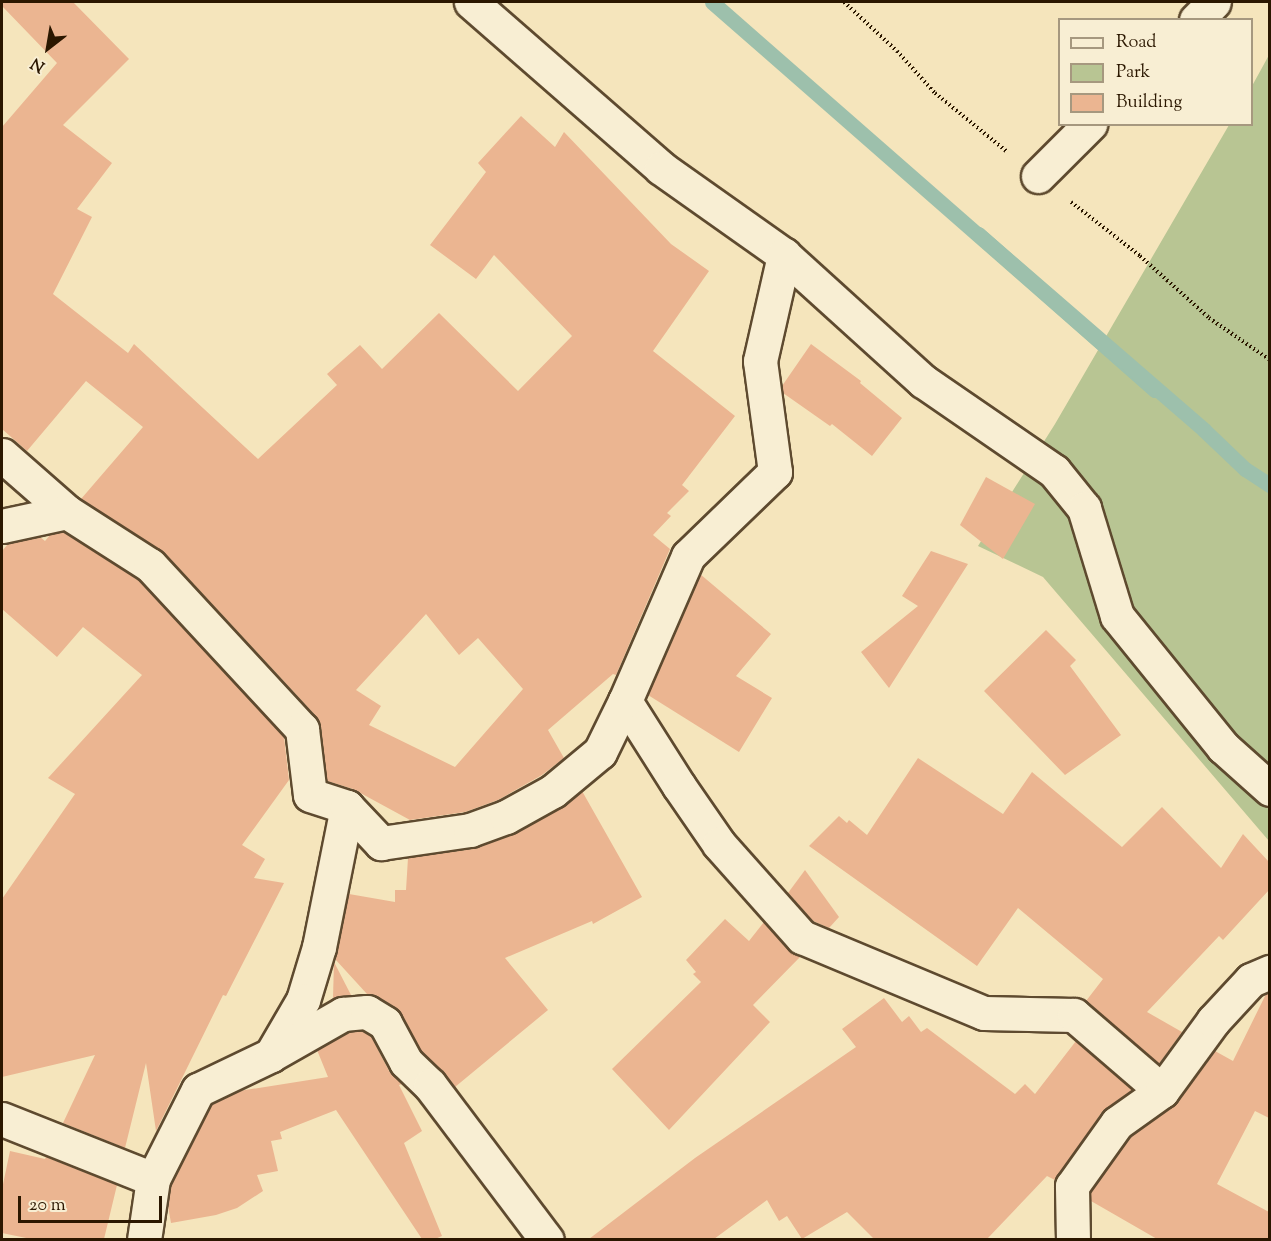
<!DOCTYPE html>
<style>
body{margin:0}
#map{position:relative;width:1271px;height:1241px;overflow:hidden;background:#f5e5bc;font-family:"Sorts Mill Goudy",serif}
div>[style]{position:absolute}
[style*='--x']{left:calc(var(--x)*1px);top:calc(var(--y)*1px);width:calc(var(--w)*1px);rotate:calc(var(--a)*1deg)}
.green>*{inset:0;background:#b8c593}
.stream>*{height:15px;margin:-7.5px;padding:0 7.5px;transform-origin:7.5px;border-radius:7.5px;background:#9dc0ac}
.building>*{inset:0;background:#ebb591}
.path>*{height:4px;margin-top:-2px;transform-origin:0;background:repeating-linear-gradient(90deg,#2b1700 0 1.5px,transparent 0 4.5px)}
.roads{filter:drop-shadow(2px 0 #5e4a2f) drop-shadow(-2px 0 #5e4a2f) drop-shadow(0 2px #5e4a2f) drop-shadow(0 -2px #5e4a2f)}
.minor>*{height:33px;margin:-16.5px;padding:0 16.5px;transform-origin:16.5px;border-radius:16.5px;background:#f8eed3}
span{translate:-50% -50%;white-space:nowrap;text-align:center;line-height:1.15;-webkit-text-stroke:4.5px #f8eed3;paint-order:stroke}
.frame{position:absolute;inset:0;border:3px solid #2b1700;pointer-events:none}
.legend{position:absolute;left:1058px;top:18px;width:195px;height:108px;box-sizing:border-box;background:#f8eed3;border:2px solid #a6987f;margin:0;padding:8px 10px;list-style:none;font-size:18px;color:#2b1700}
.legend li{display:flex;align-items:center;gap:12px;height:30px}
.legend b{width:30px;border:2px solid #a6987f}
.north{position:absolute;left:18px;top:18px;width:60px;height:60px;-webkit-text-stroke:4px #f8eed3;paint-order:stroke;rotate:211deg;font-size:16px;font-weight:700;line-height:24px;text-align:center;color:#2b1700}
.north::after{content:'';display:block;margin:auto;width:21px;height:27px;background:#2b1700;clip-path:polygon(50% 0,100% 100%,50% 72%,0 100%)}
.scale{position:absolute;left:18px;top:1196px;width:144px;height:27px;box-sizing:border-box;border:3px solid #2b1700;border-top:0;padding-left:8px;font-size:18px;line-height:21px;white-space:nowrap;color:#2b1700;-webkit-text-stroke:4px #f8eed3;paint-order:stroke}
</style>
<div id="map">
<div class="green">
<i style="clip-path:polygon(1269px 55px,1269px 841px,1043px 577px,978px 546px,1055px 424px,1229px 125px,1252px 124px,1252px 86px)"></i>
</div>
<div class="stream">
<i style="--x:712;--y:2;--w:589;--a:41.21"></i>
<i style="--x:1155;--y:390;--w:236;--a:-138.6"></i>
<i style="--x:978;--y:234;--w:299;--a:40.9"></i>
<i style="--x:1204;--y:430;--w:57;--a:43.6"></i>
<i style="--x:1245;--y:469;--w:30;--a:33"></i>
</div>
<div class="building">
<i style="clip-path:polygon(evenodd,2px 2px,73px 2px,129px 59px,63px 125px,112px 163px,77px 209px,92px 217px,53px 294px,128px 353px,134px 344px,258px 459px,337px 385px,327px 374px,360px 345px,382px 369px,439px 313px,518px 391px,572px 336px,494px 255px,476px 279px,430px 245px,486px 172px,478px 163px,521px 116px,555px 147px,564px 132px,671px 244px,709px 271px,653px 351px,735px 416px,682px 485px,689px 491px,667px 513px,671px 516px,653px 535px,670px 549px,616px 675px,613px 674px,548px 730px,564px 758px,542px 775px,498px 800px,465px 812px,410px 820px,353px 789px,327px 781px,321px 727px,316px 716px,164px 552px,81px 499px,143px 427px,86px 381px,27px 451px,2px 429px,2px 127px,57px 63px,2px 6px,2px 2px,426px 614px,459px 655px,478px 638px,523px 689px,455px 767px,369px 725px,381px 706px,356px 690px,426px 614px)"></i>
<i style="clip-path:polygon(811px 344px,861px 381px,860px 383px,902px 418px,872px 456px,832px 424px,830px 426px,783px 393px,782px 386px)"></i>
<i style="clip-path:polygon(986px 477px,1035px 504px,1003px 559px,960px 525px)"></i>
<i style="clip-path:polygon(63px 532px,138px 580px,284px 737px,289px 780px,242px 845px,265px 859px,254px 878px,284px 883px,226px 996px,223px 995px,156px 1131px,146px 1063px,125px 1148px,63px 1123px,95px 1055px,2px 1077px,2px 899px,75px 794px,48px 778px,142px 675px,83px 627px,57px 657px,2px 609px,2px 551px,8px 544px,40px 537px,45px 541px,50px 535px)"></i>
<i style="clip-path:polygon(931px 551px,968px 564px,889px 688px,861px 652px,918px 606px,902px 596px)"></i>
<i style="clip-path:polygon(700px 574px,771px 634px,736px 676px,772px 698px,739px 752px,648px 695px)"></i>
<i style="clip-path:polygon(1046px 630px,1076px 660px,1070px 666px,1121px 735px,1065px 775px,984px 691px)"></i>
<i style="clip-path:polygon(918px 758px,1003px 814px,1032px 772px,1122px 847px,1162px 807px,1221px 868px,1243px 834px,1269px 862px,1269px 890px,1223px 940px,1219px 936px,1147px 1012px,1182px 1032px,1159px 1064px,1086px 1001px,1103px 979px,1018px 908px,977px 966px,809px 846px,839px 816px,847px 823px,849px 820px,867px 835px)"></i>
<i style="clip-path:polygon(582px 791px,642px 897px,593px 924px,592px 921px,505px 958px,548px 1010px,455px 1087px,421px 1051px,401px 1014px,377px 996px,367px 994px,335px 959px,349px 894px,395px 902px,395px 890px,406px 890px,408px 858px,473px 849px,513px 835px,562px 807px)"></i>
<i style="clip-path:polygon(805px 870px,839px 917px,829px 928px,813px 921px,788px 893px)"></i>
<i style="clip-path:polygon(725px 919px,749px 941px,764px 922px,788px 949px,800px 957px,753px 1005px,770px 1022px,669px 1130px,612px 1069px,701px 982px,693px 974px,696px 972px,686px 960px)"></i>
<i style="clip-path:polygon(334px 962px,351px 995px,333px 998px)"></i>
<i style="clip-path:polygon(1269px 993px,1269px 1118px,1255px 1111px,1217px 1184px,1269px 1212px,1269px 1239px,1157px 1239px,1091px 1201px,1091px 1192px,1130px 1136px,1176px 1104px,1215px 1051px,1233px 1061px,1266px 994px)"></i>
<i style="clip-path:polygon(884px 998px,902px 1022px,909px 1016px,921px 1032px,927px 1028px,1015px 1094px,1025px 1084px,1035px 1094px,1076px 1041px,1132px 1090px,1102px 1112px,1055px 1180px,1047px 1176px,987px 1239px,874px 1239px,847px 1212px,802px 1239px,787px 1216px,779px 1221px,767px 1200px,714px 1239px,589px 1239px,695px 1158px,856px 1047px,842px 1029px)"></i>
<i style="clip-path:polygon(362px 1031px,371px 1036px,389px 1071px,402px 1084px,399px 1085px,422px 1131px,404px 1143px,442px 1236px,435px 1239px,422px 1239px,336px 1110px,280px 1132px,282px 1139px,271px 1141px,278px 1171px,257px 1175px,263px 1191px,237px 1208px,216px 1215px,171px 1223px,168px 1206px,171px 1185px,212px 1104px,239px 1091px,328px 1077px,317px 1050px,349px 1032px)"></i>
<i style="clip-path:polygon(10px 1151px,45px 1159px,46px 1157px,117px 1185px,104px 1239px,31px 1239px,2px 1233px,2px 1189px)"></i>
</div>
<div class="path">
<i style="--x:844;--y:2;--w:72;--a:42.8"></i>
<i style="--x:897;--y:51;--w:57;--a:47.9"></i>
<i style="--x:935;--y:93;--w:92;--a:39.2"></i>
<i style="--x:1071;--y:202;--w:88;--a:38"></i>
<i style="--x:1140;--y:256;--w:93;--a:41.9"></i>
<i style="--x:1209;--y:318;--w:74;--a:34.5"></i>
</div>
<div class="roads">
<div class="minor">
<i style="--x:471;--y:2;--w:252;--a:41.1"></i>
<i style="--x:661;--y:168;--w:151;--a:35.3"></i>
<i style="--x:784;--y:255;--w:188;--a:42.2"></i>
<i style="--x:923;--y:381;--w:159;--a:34.5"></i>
<i style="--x:1054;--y:471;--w:48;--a:51"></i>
<i style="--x:1084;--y:508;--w:113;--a:73"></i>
<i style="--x:1117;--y:616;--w:169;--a:51"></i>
<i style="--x:1223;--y:747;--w:63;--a:41.8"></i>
<i style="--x:1196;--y:20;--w:25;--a:-45"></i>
<i style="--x:1038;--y:176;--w:74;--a:-45"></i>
<i style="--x:2;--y:455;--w:86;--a:41.2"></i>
<i style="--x:67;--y:512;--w:98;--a:32.6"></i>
<i style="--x:150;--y:565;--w:224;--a:47.2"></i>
<i style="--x:302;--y:729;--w:66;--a:83.1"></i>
<i style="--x:310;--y:795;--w:39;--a:18"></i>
<i style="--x:347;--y:807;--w:143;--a:101.3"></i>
<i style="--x:319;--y:947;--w:55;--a:106.8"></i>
<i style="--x:303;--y:1000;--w:64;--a:120.2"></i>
<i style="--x:2;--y:526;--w:66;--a:-12.2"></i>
<i style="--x:625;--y:701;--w:101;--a:57.6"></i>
<i style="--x:679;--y:786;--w:70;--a:55.4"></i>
<i style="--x:719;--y:844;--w:125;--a:48.3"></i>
<i style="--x:802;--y:937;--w:197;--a:22.7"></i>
<i style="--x:984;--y:1013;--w:90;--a:1.3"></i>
<i style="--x:1074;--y:1015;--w:116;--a:40.8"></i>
<i style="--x:347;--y:807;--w:50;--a:46.6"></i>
<i style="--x:381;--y:843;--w:90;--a:-8.3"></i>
<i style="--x:470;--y:830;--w:38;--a:-20"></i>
<i style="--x:506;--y:817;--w:54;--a:-29"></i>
<i style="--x:553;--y:791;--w:61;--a:-39.7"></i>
<i style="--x:600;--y:752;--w:57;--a:-63.9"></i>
<i style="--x:625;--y:701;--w:158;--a:-66.5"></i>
<i style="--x:688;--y:556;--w:121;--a:-44"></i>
<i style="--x:775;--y:472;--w:112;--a:-97.7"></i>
<i style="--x:760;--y:361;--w:109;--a:-77.2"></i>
<i style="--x:2;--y:1119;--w:162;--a:21.7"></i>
<i style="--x:144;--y:1240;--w:62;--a:-81.6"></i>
<i style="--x:153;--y:1179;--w:100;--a:-63.2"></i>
<i style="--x:198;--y:1090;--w:81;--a:-25.6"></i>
<i style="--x:271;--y:1055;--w:83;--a:-29.7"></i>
<i style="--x:343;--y:1014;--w:24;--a:-5"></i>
<i style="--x:367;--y:1012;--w:21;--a:31"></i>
<i style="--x:385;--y:1023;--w:44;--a:61.7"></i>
<i style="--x:406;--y:1062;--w:33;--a:44"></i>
<i style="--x:430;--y:1085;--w:194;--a:53"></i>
<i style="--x:1073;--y:1240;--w:54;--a:-91.1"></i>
<i style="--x:1072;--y:1186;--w:77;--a:-54.5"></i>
<i style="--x:1117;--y:1123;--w:55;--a:-35.4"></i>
<i style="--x:1162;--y:1091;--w:87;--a:-53.9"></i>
<i style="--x:1213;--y:1021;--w:56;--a:-47.2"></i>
<i style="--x:1251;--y:980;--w:21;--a:-23"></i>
</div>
</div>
<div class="frame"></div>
<ul class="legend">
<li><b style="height:8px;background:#f8eed3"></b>Road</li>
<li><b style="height:16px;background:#b8c593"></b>Park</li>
<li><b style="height:16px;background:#ebb591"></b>Building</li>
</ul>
<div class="north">N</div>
<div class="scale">20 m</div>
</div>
